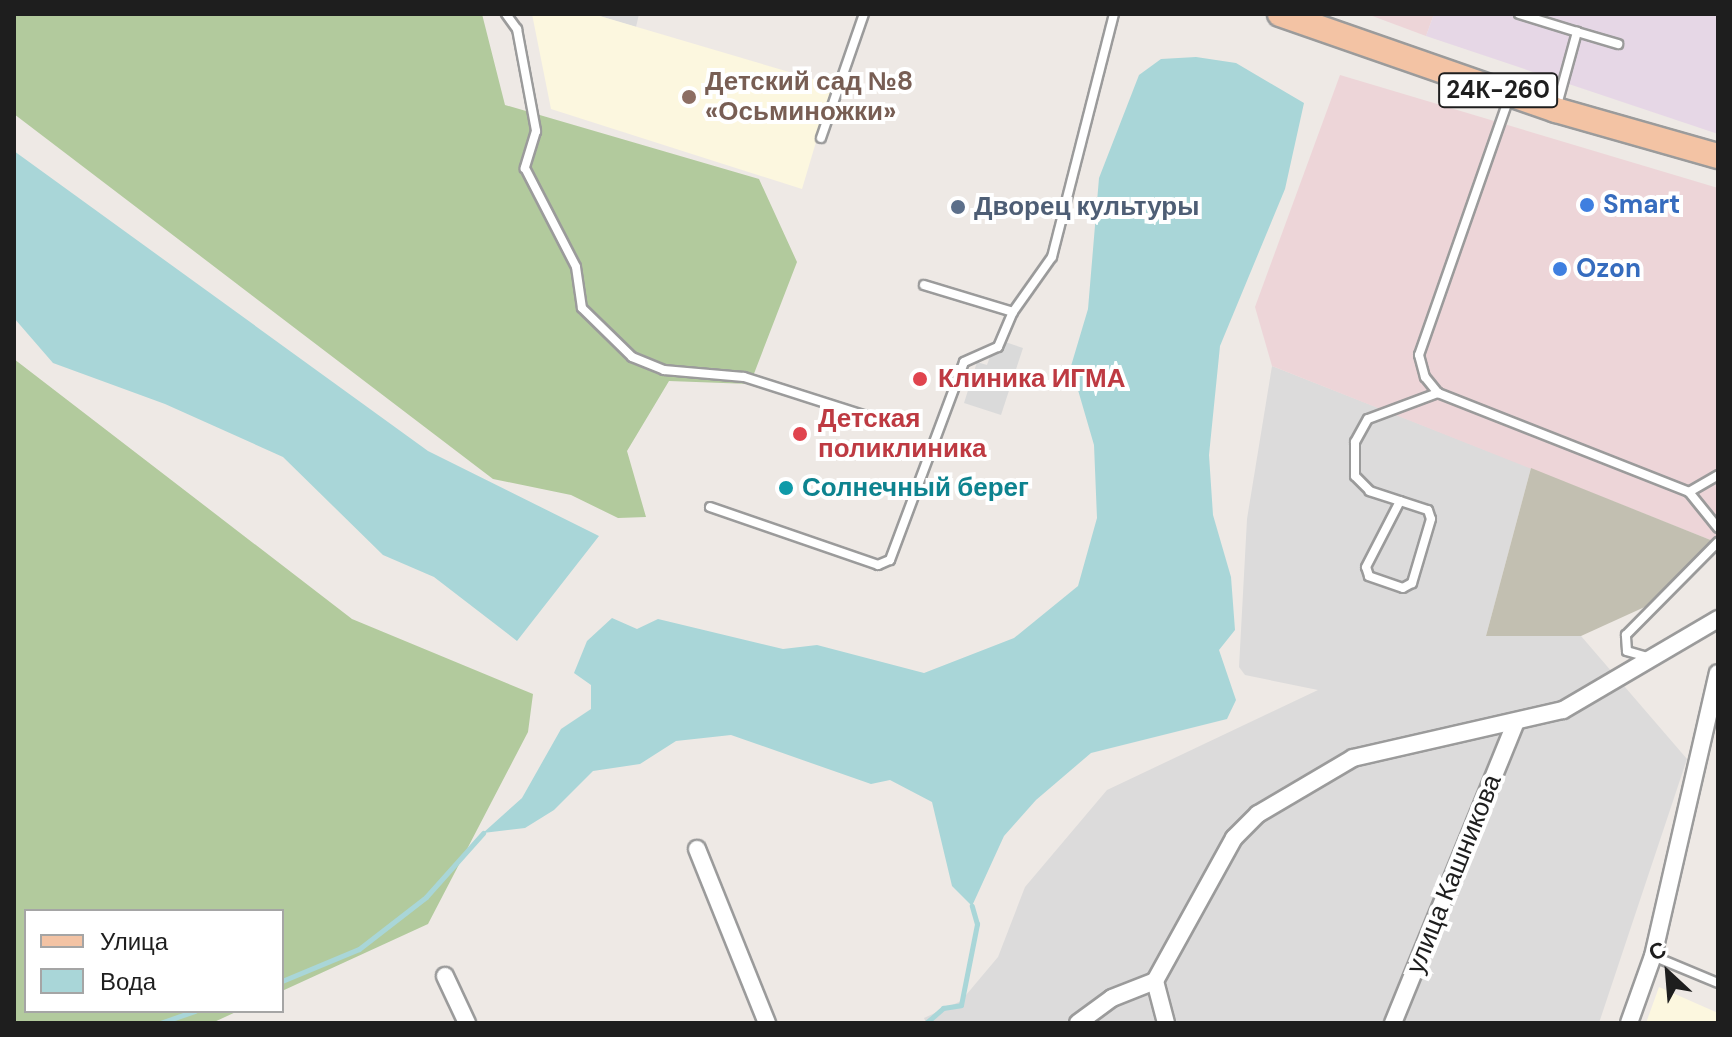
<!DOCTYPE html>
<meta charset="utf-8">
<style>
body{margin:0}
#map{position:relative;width:1732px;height:1037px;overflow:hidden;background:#eee9e5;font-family:"DM Sans",sans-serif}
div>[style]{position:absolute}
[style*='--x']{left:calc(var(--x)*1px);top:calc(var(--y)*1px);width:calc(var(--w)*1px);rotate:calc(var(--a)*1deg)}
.residential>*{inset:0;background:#dcdbdb}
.commercial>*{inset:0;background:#edd5d8}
.industrial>*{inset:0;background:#e6d7e6}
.education>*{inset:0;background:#fcf7df}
.construction>*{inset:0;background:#c2bfb1}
.forest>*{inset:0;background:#b2ca9d}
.parking>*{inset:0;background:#dadada}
.water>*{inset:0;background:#a9d6d8}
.stream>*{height:5px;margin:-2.5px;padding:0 2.5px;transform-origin:2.5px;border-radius:2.5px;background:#a9d6d8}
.roads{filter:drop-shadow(2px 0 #9b9b9b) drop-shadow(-2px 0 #9b9b9b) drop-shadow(0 2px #9b9b9b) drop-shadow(0 -2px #9b9b9b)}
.service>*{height:8px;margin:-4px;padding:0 4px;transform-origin:4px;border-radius:4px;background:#fff}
.minor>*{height:16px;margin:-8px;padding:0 8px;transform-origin:8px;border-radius:8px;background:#fff}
.primary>*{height:24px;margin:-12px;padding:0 12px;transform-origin:12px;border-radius:12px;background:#f3c3a4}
.dots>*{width:22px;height:22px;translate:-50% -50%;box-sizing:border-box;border:4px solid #fff;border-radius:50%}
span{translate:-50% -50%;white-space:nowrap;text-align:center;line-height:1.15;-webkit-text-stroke:8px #fff;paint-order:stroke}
.shield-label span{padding:2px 6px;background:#fff;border:2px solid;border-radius:6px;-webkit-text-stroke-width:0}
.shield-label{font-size:24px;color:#1e1e1e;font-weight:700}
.education-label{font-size:26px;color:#785e54;font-weight:700}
.left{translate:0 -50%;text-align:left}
.shop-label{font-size:26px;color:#366cbe;font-weight:700}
.service-label{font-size:26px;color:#4e5e75;font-weight:700}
.health-label{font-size:26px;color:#be3a42;font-weight:700}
.culture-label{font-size:26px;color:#0d838f;font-weight:700}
.street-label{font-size:26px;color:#1e1e1e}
.frame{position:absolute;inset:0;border:16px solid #1e1e1e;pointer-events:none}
.legend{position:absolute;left:24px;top:909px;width:260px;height:104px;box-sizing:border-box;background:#fff;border:2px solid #a5a5a5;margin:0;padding:10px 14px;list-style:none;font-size:24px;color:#1e1e1e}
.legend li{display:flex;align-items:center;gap:16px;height:40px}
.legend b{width:40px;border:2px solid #a5a5a5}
.north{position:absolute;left:1628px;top:933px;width:80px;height:80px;-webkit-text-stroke:6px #fff;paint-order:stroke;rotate:334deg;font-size:22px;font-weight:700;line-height:32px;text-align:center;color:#1e1e1e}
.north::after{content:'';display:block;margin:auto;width:28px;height:36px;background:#1e1e1e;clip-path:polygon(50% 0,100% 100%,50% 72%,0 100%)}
</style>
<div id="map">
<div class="residential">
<i style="clip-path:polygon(593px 14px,639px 14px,636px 27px)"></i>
<i style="clip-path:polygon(1272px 366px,1531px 468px,1486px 636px,1581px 636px,1687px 759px,1599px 1023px,926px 1023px,924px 1018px,961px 1001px,998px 957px,1025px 887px,1107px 790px,1318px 690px,1245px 675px,1239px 667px,1247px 519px)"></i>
</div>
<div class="commercial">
<i style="clip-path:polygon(1367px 14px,1434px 14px,1426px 36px)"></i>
<i style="clip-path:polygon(1340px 75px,1718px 188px,1718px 543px,1272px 366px,1255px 307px)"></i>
</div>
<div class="industrial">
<i style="clip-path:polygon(1434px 14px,1718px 14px,1718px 134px,1426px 36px)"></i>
</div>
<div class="education">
<i style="clip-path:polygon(532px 14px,593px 14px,833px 85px,802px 189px,551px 109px)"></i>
<i style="clip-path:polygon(1659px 987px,1718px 1013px,1718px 1023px,1646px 1023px)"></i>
</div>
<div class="construction">
<i style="clip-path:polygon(1531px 468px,1718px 543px,1718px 550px,1660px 600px,1581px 636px,1486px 636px)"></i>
</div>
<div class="forest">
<i style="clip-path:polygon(14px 14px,482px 14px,505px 105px,759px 179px,797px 262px,750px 384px,669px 381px,627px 451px,646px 517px,618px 518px,571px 495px,493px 479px,14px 114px)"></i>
<i style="clip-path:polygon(14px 359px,352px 619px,533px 694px,528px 732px,428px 924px,282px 991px,282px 911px,26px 911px,26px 1011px,238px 1011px,212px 1023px,14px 1023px)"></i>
</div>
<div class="parking">
<i style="clip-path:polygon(996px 339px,1023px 348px,1001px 415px,964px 403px,977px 362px,987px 365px)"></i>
</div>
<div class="water">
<i style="clip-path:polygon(1196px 57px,1236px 63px,1304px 103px,1285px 189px,1220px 346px,1209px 455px,1213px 515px,1231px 577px,1235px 630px,1219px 650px,1236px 700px,1227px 719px,1091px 753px,1036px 800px,1004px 836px,972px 906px,952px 886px,932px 802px,890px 780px,871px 784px,731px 735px,676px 741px,640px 764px,593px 771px,554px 810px,525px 828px,483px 833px,522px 798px,561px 729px,591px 709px,591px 685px,574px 673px,587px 641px,612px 618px,637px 629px,658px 619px,783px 649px,817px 645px,924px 673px,1014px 638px,1078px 586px,1097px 518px,1094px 445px,1071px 366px,1088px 309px,1099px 178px,1139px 75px,1161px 59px)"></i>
<i style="clip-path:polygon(14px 151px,428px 451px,599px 536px,517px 641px,434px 577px,383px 555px,283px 457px,165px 404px,53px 363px,14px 318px)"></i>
</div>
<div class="stream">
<i style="--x:282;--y:981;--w:83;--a:-22.6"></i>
<i style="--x:359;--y:949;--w:85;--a:-37.8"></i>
<i style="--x:426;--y:897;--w:86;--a:-48.3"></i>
<i style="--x:160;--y:1023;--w:37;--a:-19"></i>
<i style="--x:926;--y:1023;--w:23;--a:-41"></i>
<i style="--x:943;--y:1008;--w:18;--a:-9"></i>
<i style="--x:961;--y:1005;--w:83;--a:-78.8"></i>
<i style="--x:977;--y:924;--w:19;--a:-106"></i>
</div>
<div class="roads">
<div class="service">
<i style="--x:506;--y:14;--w:19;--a:54"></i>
<i style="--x:517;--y:29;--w:104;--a:79.4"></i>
<i style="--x:536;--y:131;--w:39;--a:107"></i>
<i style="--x:525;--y:168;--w:111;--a:62.7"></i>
<i style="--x:576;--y:267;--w:41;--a:81.7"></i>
<i style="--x:582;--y:308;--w:70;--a:44.4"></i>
<i style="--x:632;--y:357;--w:35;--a:22"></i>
<i style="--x:664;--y:370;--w:80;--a:5"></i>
<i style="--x:744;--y:377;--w:128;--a:17.7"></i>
<i style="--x:1519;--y:14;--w:61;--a:17.2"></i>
<i style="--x:1509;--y:98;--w:272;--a:109.3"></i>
<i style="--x:1419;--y:355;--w:23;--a:75"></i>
<i style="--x:1425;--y:377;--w:21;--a:51"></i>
<i style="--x:1438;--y:393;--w:270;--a:21.5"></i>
<i style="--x:1689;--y:492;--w:34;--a:-30"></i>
<i style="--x:1557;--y:105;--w:76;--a:-74.7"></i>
<i style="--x:1577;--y:32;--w:43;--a:16.3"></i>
<i style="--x:821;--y:138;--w:131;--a:-70.9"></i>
<i style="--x:924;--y:285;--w:93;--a:16.9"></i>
<i style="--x:1689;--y:492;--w:46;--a:51.1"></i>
<i style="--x:1400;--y:501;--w:29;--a:18"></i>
<i style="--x:1428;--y:510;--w:9;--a:72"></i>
<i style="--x:1431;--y:519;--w:67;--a:106.5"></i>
<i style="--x:1412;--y:583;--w:10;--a:151"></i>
<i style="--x:1403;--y:588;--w:36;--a:-161"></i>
<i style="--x:1369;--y:576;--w:9;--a:-108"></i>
<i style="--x:1366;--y:567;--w:74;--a:-62.7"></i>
<i style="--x:1400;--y:501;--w:32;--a:-162"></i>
<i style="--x:1370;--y:491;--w:21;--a:-135"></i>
<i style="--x:1355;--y:476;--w:34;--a:-90"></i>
<i style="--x:1355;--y:442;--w:26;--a:-61"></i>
<i style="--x:1368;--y:419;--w:75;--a:-20.4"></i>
<i style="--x:710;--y:507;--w:178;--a:19"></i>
<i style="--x:878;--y:565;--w:13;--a:-23"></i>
<i style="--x:890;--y:560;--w:211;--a:-69.5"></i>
<i style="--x:964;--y:362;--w:37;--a:-24"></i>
<i style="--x:998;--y:347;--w:38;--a:-67"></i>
<i style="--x:1013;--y:312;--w:67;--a:-54.7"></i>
<i style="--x:1052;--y:257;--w:251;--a:-75.7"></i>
<i style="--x:1651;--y:658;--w:25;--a:-164"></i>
<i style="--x:1627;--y:651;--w:16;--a:-94"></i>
<i style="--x:1626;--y:635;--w:131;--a:-45.3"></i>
<i style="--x:1653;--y:956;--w:70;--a:22.6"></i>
</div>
<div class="minor">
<i style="--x:697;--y:849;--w:188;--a:68.1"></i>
<i style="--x:445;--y:976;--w:52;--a:64.9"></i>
<i style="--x:1155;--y:981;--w:43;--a:75.3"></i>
<i style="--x:1078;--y:1023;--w:42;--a:-36.3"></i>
<i style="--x:1112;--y:998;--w:46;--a:-21.6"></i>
<i style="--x:1155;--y:981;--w:163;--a:-61.1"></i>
<i style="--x:1234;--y:838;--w:34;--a:-45"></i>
<i style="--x:1258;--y:814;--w:110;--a:-30.5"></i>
<i style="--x:1353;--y:758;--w:215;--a:-12.9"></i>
<i style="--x:1563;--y:710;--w:180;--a:-30.4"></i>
<i style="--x:1393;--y:1023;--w:323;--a:-67.8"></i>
<i style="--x:1629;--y:1023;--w:71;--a:-70.3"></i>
<i style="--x:1653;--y:956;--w:290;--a:-77.1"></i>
</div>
<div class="primary">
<i style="--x:1280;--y:14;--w:292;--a:19.2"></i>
<i style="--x:1556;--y:110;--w:168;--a:15.9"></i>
</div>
</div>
<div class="dots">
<i style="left:689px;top:97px;background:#8d6e63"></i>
<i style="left:1587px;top:205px;background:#3f7fe0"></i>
<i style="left:958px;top:207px;background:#5c6f8a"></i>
<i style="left:1560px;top:269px;background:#3f7fe0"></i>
<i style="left:920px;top:379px;background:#e0444e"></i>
<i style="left:800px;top:434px;background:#e0444e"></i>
<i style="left:786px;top:488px;background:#0f9aa8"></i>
</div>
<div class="shield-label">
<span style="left:1498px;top:90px">24К-260</span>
</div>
<div class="education-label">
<span class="left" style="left:705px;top:97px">Детский сад №8<br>«Осьминожки»</span>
</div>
<div class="shop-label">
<span class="left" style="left:1603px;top:205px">Smart</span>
<span class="left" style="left:1576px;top:269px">Ozon</span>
</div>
<div class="service-label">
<span class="left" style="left:974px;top:207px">Дворец культуры</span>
</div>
<div class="health-label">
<span class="left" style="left:938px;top:379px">Клиника ИГМА</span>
<span class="left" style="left:818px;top:434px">Детская<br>поликлиника</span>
</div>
<div class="culture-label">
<span class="left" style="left:802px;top:488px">Солнечный берег</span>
</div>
<div class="street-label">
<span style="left:1454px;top:874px;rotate:-68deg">улица Кашникова</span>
</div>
<div class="frame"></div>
<ul class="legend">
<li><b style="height:10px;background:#f3c3a4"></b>Улица</li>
<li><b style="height:22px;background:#a9d6d8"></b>Вода</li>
</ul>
<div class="north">С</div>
</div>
